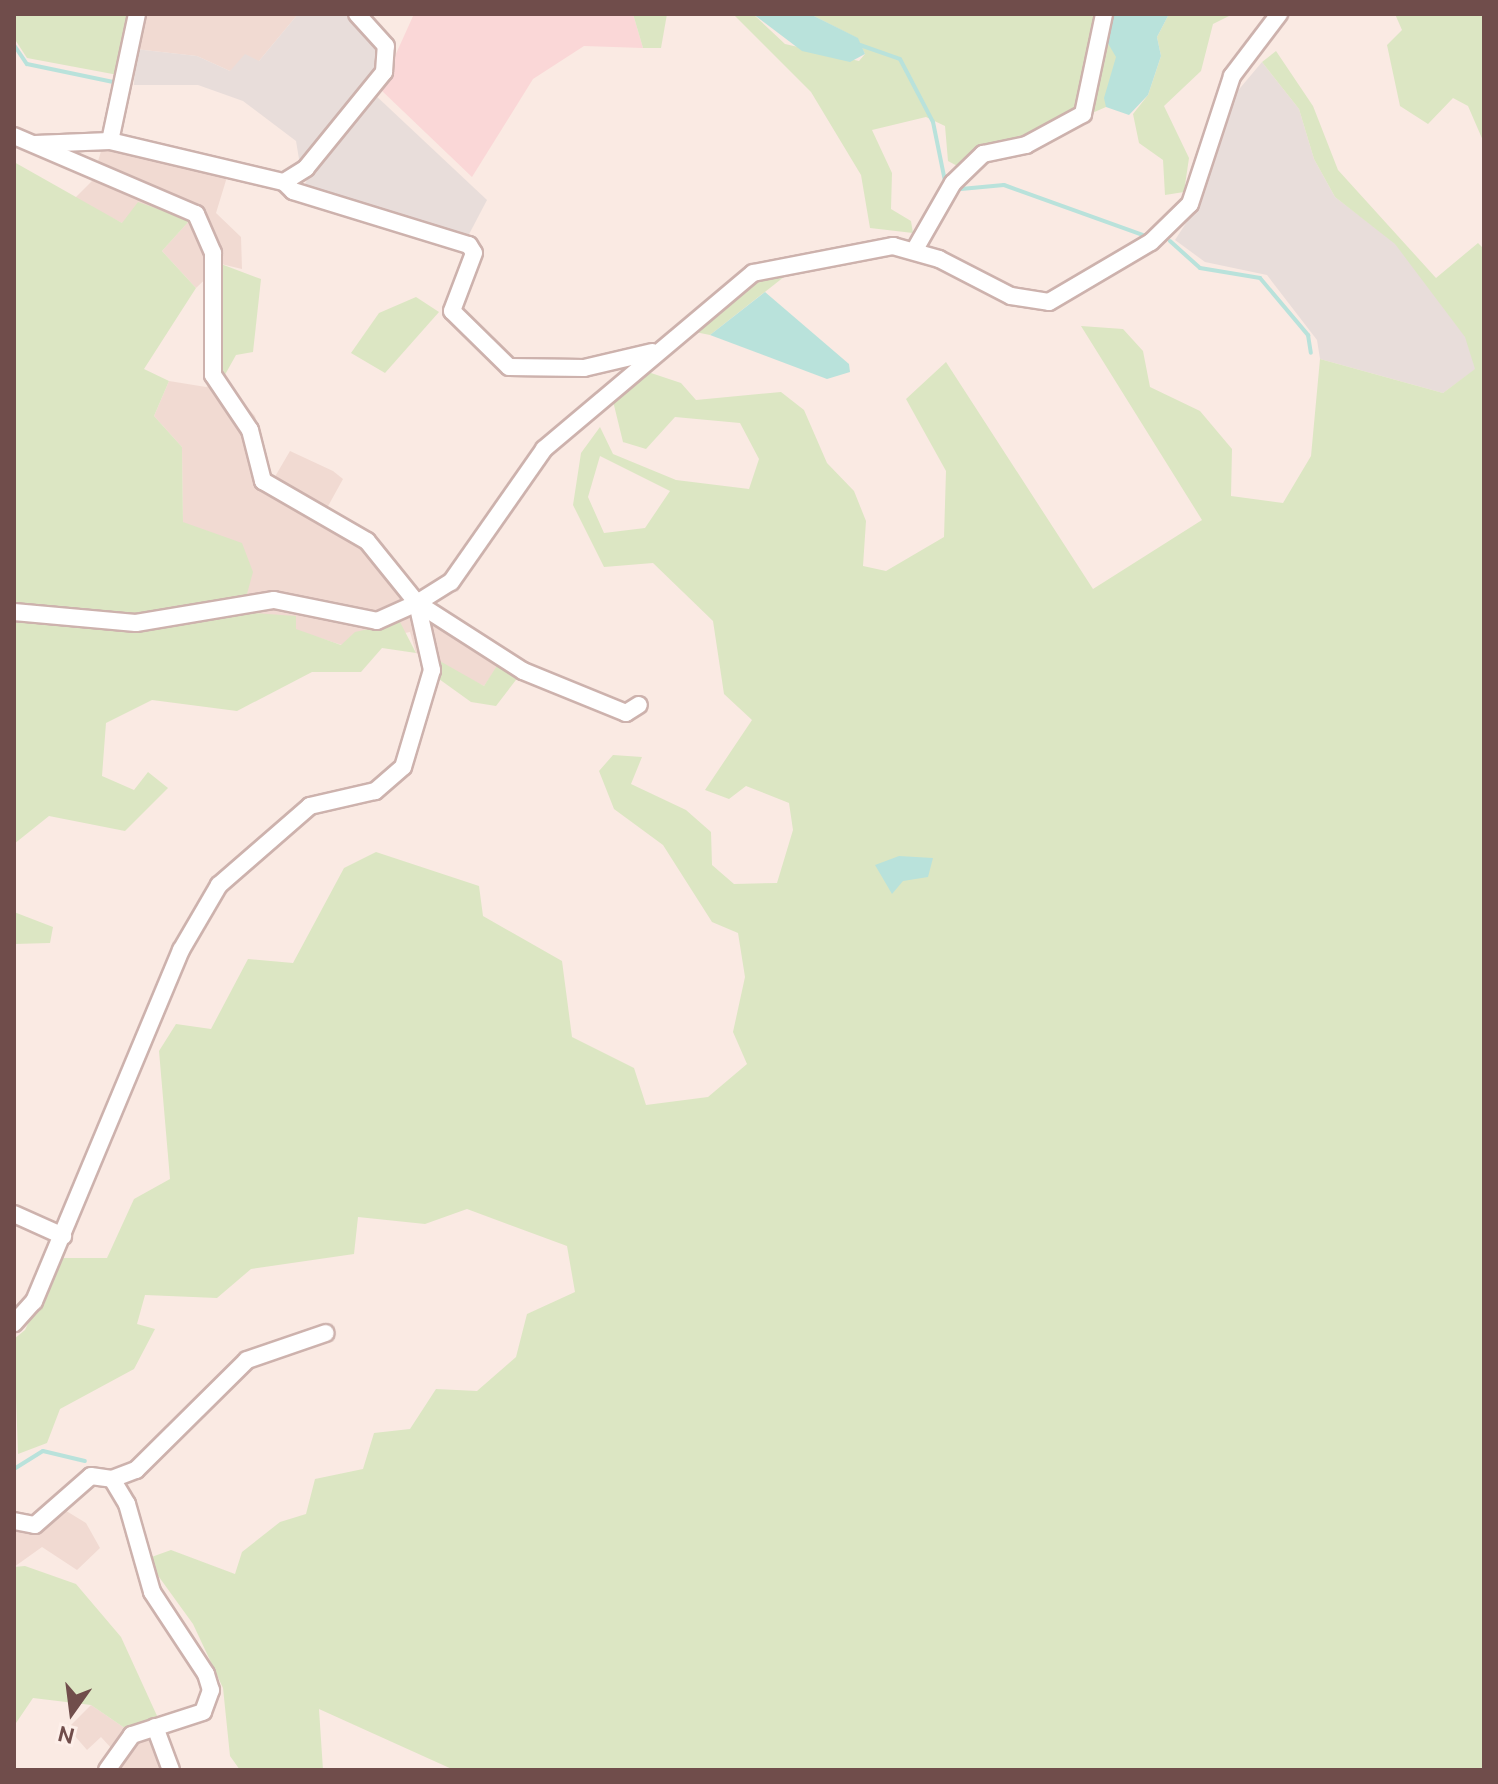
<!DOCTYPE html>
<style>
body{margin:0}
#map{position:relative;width:1498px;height:1784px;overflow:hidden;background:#faeae3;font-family:Ubuntu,sans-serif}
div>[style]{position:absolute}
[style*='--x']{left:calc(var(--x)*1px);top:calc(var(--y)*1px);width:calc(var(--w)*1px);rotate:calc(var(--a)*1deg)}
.residential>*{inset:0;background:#f1dad2}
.commercial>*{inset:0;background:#fad7d7}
.industrial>*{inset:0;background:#e8ddda}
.green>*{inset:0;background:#dce6c3}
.water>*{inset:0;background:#b9e2db}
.stream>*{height:4px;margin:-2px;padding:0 2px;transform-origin:2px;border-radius:2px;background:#b9e2db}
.roads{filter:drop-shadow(2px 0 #cdb2ad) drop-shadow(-2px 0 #cdb2ad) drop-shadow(0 2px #cdb2ad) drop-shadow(0 -2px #cdb2ad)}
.minor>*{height:16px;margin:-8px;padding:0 8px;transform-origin:8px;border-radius:8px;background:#fff}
span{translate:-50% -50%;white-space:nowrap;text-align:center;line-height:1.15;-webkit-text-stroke:8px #fdefe9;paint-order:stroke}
.frame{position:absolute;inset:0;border:16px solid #704d4b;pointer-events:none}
.north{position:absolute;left:32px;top:1672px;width:80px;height:80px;-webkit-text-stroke:6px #fdefe9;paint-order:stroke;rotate:194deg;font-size:22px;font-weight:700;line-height:32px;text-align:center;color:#704d4b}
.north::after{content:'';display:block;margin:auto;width:28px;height:36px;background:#704d4b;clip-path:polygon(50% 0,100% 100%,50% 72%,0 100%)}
</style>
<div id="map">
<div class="residential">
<i style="clip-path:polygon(143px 14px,298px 14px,259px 61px,230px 71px,197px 56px,135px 49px)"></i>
<i style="clip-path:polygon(102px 148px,227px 177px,216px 213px,241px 237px,242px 269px,221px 264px,196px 288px,162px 251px,189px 221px,122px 223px,74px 199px,92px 181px)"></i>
<i style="clip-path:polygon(222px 380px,255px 416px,273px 480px,290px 451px,333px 471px,343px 479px,327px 508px,372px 535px,419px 591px,506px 654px,484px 686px,416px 653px,410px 632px,342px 645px,241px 613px,183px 522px,182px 447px,154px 416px,169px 381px,206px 387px)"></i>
<i style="clip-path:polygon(63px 1509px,86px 1523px,100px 1548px,77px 1570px,42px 1547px,14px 1567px,14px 1515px,36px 1519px)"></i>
<i style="clip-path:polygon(91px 1705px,129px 1731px,158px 1718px,178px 1770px,96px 1770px,113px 1750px,101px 1737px,87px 1750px,68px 1728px)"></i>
</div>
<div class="commercial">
<i style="clip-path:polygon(414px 14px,633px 14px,643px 48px,584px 46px,533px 79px,472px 177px,380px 89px)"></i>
</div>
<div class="industrial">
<i style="clip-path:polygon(298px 14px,346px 14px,377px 50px,375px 68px,300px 165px,296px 141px,243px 101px,198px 85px,134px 85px,135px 49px,197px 56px,230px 71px,245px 54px,259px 61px)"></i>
<i style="clip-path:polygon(1262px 62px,1299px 109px,1314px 159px,1335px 197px,1395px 243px,1466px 337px,1476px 369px,1443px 393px,1320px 359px,1317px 340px,1267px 275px,1205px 262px,1175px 240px,1199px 203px,1230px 100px)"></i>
<i style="clip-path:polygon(373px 93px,487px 200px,466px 240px,302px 189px,329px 142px)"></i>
</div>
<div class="green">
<i style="clip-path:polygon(14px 14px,130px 14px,118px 75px,27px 58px,14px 38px)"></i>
<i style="clip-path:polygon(633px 14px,667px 14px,661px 48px,643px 48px)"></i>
<i style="clip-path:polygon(733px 14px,753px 14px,785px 44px,859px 61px,865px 54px,857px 38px,810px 14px,1110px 14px,1117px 57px,1106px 107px,963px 169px,948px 161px,945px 126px,926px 117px,872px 130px,892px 173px,891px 209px,911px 221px,913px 233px,870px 228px,861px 175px,811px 92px)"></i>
<i style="clip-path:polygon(1169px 14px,1233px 14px,1213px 24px,1201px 71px,1164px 106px,1189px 158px,1184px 192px,1165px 195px,1163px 160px,1139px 143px,1133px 114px,1148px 95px,1161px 56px,1157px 37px)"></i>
<i style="clip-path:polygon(1395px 14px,1484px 14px,1484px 143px,1468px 106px,1453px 98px,1428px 124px,1400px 106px,1387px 45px,1402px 30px)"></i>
<i style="clip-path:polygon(evenodd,1276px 51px,1313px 106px,1338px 170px,1436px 278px,1478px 243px,1484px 249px,1484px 1770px,454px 1770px,319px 1709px,323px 1770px,240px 1770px,230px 1756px,223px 1688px,193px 1624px,146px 1559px,171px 1550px,235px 1574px,242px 1552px,280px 1522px,306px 1514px,315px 1479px,363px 1469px,374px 1433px,410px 1429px,436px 1389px,477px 1391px,516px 1357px,527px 1314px,575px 1292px,567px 1246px,467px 1209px,425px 1224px,358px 1217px,354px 1254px,251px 1269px,217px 1298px,145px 1295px,137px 1324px,155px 1329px,134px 1369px,60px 1409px,47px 1443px,18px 1454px,14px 1339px,25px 1330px,59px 1258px,107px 1258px,134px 1199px,170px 1179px,159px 1051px,176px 1024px,211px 1029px,248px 959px,293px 963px,344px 868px,376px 852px,479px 886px,483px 916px,562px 961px,572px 1037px,634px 1068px,646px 1105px,708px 1097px,747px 1064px,733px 1032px,745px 977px,738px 933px,712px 922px,663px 845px,614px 809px,599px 771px,613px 755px,642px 757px,631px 784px,686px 810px,711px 832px,712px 865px,734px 884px,777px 883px,793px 830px,789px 803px,746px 786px,729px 799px,705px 790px,752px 720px,724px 694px,713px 621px,653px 563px,604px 567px,573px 505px,581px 453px,600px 427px,613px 454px,676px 480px,749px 489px,759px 459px,740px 423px,675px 417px,646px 449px,623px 442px,612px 397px,645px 371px,681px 383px,696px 400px,781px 392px,804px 410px,827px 463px,854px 491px,866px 521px,863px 566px,886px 571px,944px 537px,946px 471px,906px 399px,946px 362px,1093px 589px,1202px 520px,1081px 326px,1123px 329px,1143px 351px,1150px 387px,1200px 411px,1232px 449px,1231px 496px,1283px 503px,1311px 456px,1320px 359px,1443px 393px,1475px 369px,1465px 337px,1395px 244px,1335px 197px,1314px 159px,1299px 109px,1262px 62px,1276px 51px,600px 456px,670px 491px,645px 528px,604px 533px,588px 497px,600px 456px)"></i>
<i style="clip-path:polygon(14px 162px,122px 223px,138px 202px,190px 220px,162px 251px,196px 288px,144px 369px,169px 381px,154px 416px,182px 447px,183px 522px,242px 543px,253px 572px,242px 612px,296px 616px,296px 629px,341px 645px,355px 632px,400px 622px,416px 653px,382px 648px,361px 672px,312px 672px,237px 711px,152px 700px,106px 723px,102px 776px,134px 790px,148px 772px,168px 788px,125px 831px,49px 816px,14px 844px)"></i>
<i style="clip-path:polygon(221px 264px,261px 279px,253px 352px,236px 355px,222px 380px)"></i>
<i style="clip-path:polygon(794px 269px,710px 335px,690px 331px,748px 283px)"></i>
<i style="clip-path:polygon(416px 297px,439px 312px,385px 373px,351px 353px,379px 313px)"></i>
<i style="clip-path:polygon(438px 660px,484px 686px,500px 661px,519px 676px,496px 706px,471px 702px,439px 679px)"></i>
<i style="clip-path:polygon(14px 912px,53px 927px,50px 943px,14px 944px)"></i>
<i style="clip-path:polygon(25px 1566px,76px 1584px,121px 1637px,158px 1718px,129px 1731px,91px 1705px,33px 1698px,14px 1726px,14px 1567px)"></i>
</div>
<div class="water">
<i style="clip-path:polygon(753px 14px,810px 14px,858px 38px,865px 54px,850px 62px,802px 51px)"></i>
<i style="clip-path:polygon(1110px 14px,1169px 14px,1157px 37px,1161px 56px,1148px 95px,1129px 115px,1106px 107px,1104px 98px,1116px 57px,1106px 40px)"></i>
<i style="clip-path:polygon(765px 292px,849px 364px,850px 372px,827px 379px,710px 335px)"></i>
<i style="clip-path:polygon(899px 856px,933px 858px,928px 877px,903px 881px,892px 894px,875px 865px)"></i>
</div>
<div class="stream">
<i style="--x:14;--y:45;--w:23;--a:56"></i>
<i style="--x:27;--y:64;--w:93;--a:11.8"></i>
<i style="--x:860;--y:45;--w:42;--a:19.3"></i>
<i style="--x:900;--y:59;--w:71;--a:62.4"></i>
<i style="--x:933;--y:122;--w:60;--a:78.5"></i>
<i style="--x:961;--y:189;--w:43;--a:-5.3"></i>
<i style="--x:1004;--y:185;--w:148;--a:19.8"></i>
<i style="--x:1170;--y:241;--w:40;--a:42"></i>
<i style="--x:1200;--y:268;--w:61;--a:9.5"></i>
<i style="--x:1260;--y:278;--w:75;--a:49.9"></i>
<i style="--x:1308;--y:335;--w:18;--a:81"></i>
<i style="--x:14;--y:1469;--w:34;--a:-32"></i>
<i style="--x:43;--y:1451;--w:43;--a:13.4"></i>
</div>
<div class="roads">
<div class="minor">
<i style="--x:14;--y:136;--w:198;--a:23.2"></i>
<i style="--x:196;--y:214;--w:43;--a:66.4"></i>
<i style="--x:213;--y:253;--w:122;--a:90"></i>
<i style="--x:213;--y:375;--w:66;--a:56.1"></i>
<i style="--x:250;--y:430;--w:53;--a:75.7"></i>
<i style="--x:263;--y:481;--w:120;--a:30"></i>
<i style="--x:367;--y:541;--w:80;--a:51.1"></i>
<i style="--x:417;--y:603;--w:69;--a:77.4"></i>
<i style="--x:432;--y:670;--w:101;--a:106.6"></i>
<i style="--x:403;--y:767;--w:37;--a:139"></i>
<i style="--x:375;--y:791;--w:67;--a:167"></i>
<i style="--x:310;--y:806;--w:121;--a:139"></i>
<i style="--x:219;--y:885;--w:75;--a:120.3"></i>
<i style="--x:181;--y:950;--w:381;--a:112.7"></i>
<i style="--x:34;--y:1301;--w:30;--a:132"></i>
<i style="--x:110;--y:141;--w:130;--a:-78"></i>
<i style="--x:35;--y:144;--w:75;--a:-2.3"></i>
<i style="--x:110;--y:141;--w:179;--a:13.3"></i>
<i style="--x:284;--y:182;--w:26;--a:-32"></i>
<i style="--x:306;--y:168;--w:124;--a:-50.9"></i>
<i style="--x:384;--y:72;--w:26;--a:-86"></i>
<i style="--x:386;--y:46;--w:43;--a:-132.2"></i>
<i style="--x:284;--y:182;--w:13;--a:45"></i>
<i style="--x:293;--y:191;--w:184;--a:17.1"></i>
<i style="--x:469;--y:245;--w:9;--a:58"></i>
<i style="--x:474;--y:253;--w:62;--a:110.8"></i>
<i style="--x:452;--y:311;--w:80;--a:44.5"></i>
<i style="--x:509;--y:367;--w:75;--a:0.8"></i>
<i style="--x:584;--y:368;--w:70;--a:-13.2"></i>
<i style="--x:914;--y:251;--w:78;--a:-60.2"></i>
<i style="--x:953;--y:183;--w:42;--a:-44"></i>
<i style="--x:983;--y:154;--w:44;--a:-11.8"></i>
<i style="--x:1026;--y:145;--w:65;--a:-28.5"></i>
<i style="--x:1083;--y:114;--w:102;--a:-78.1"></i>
<i style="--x:417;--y:603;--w:126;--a:32.7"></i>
<i style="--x:523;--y:671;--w:111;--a:22.2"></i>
<i style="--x:626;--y:713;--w:15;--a:-32"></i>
<i style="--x:14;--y:612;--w:122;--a:5.2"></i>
<i style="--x:136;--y:623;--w:140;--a:-9.5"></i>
<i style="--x:274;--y:600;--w:105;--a:11.5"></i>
<i style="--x:377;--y:621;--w:44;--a:-24.2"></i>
<i style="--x:417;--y:603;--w:40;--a:-32"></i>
<i style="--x:451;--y:582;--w:162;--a:-55"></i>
<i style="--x:544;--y:449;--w:273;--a:-40.1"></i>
<i style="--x:753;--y:273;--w:143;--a:-10.9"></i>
<i style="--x:893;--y:246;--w:48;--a:15.8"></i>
<i style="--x:939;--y:259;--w:81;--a:27.2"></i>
<i style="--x:1011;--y:296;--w:38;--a:9"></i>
<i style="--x:1049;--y:302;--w:118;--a:-30.5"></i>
<i style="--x:1151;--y:242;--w:54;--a:-44.3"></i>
<i style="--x:1190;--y:204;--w:135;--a:-71.8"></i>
<i style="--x:1232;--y:76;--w:78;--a:-52.8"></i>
<i style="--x:14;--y:1214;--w:54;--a:24.2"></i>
<i style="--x:112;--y:1479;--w:26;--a:-21"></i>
<i style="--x:136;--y:1470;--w:156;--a:-44.7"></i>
<i style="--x:247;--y:1360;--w:83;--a:-18.9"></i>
<i style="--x:14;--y:1521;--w:21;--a:11"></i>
<i style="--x:35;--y:1525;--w:74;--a:-41.2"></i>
<i style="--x:91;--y:1476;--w:21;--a:8"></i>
<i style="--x:112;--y:1479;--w:29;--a:59"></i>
<i style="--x:127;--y:1504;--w:91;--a:74.1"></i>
<i style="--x:152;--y:1592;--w:98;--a:56.6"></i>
<i style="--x:206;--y:1674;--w:17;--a:73"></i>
<i style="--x:211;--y:1690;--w:23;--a:110"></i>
<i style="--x:203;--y:1712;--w:75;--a:162.1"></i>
<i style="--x:132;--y:1735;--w:43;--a:125.5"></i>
<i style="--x:155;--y:1727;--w:46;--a:69.6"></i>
</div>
</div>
<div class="frame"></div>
<div class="north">N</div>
</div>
